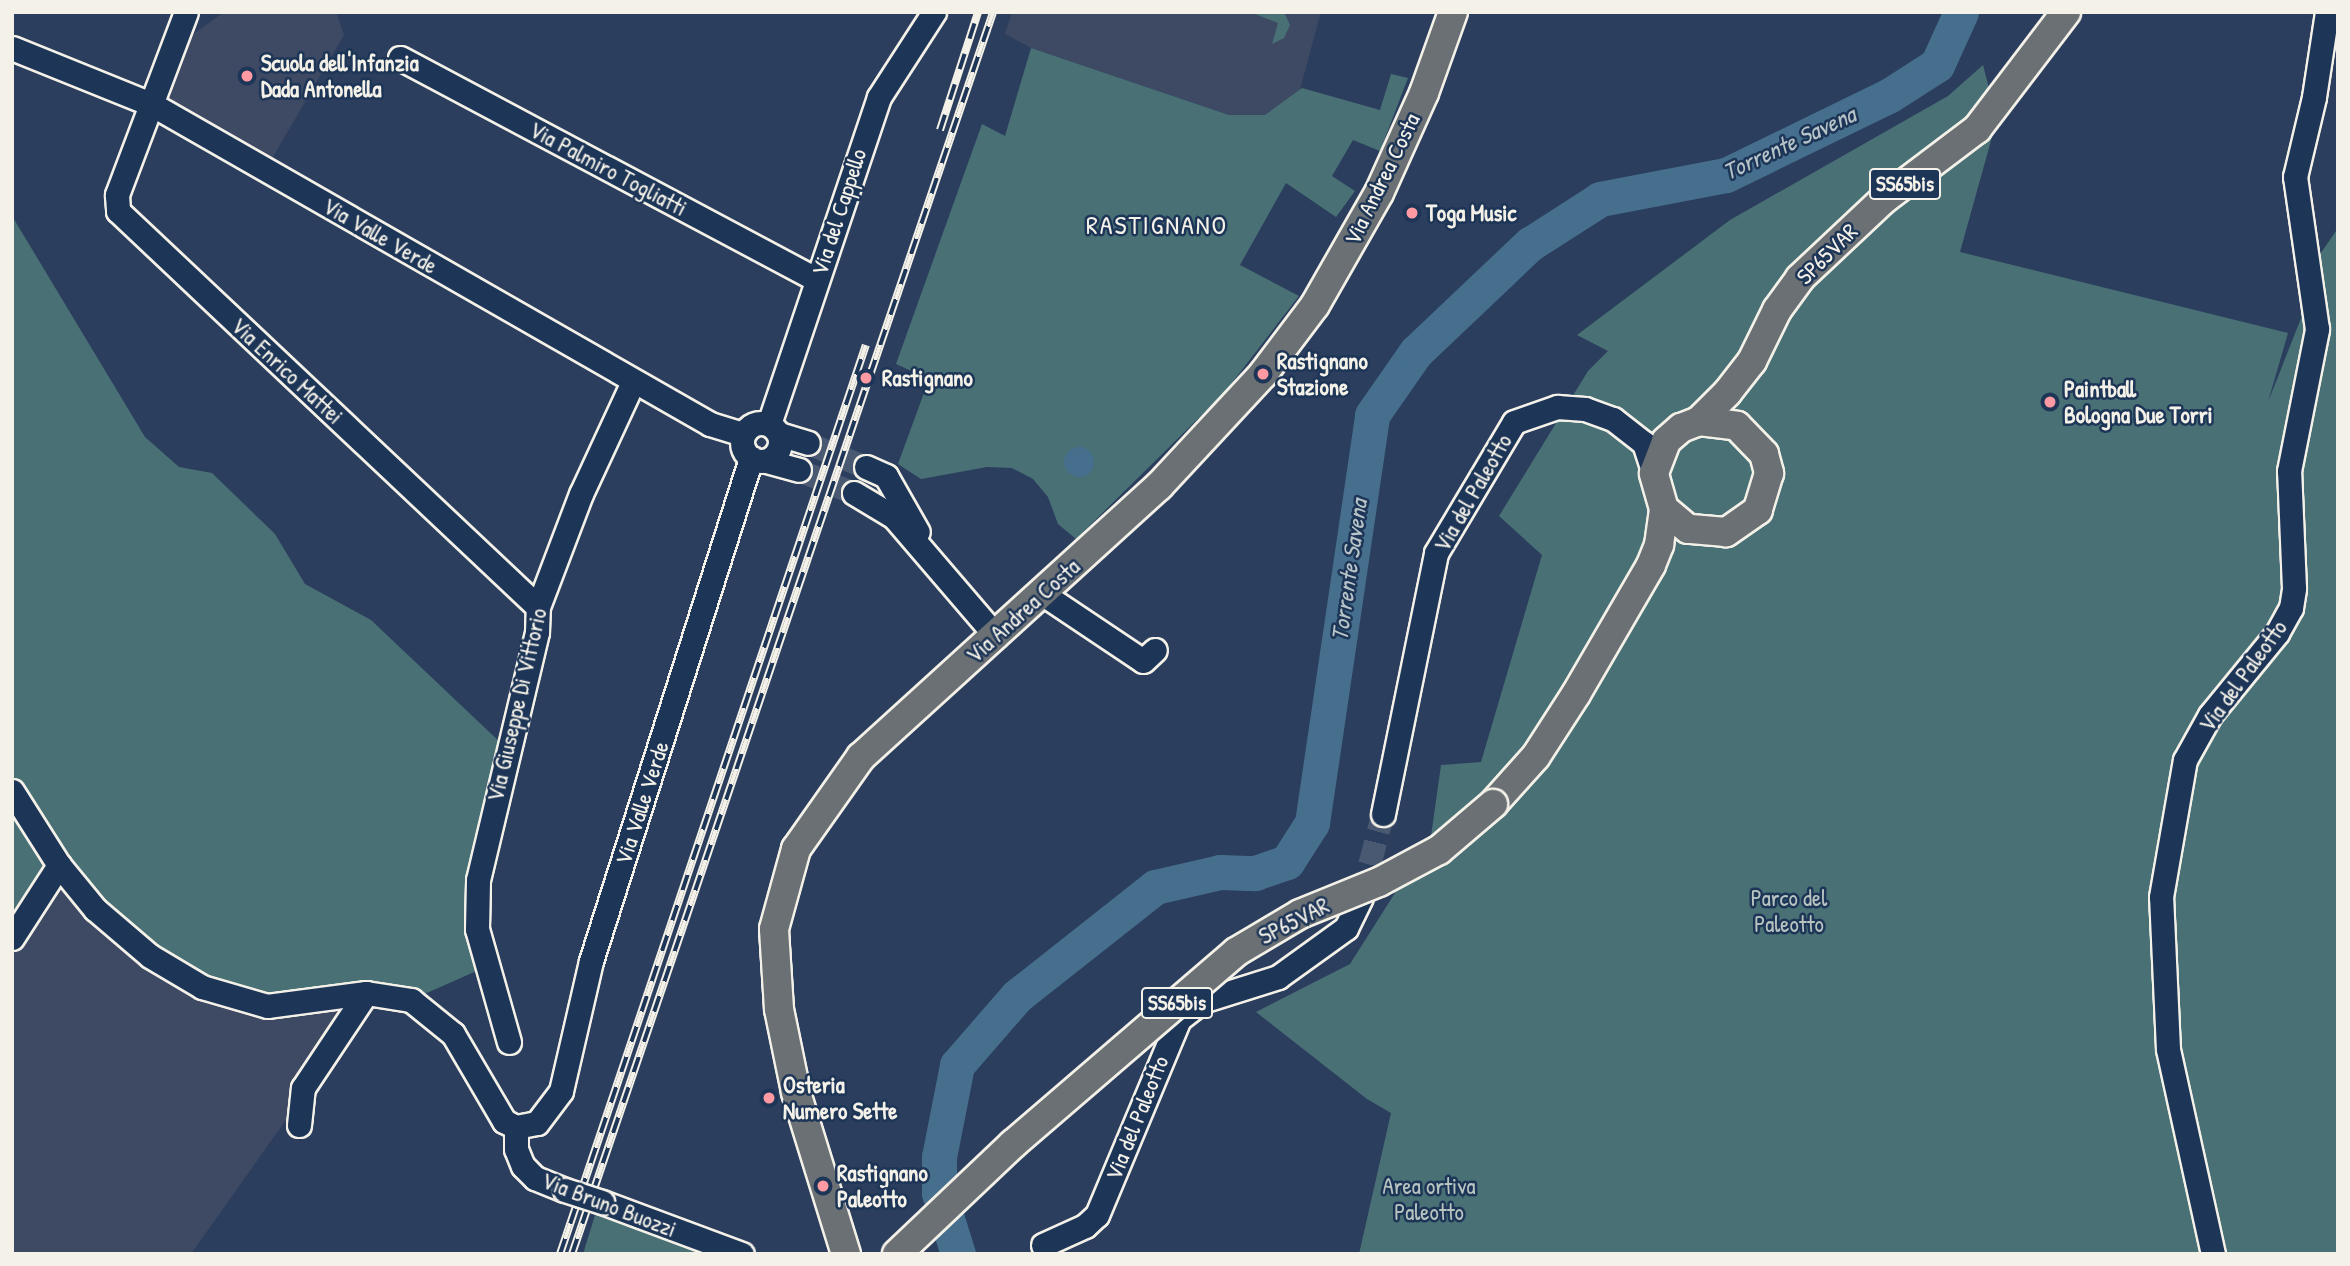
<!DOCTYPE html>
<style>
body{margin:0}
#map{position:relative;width:2350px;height:1266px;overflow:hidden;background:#2c3e5d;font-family:"Patrick Hand",sans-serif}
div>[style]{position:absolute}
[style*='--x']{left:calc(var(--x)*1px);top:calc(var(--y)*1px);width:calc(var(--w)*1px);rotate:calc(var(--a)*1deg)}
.built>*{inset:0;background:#3e4964}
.green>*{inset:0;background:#487075}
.water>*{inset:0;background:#466f8e}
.round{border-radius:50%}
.river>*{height:35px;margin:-17.5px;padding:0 17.5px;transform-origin:17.5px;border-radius:17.5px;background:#466f8e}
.minor-tunnel>*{height:23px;margin-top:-11.5px;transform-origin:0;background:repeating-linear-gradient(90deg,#4a5972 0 23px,transparent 0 34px)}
.roads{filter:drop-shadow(2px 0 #f4f1e8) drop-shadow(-2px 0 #f4f1e8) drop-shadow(0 2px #f4f1e8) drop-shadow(0 -2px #f4f1e8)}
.minor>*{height:23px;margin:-11.5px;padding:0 11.5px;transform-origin:11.5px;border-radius:11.5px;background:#1d3557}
.minor>.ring{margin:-11.5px;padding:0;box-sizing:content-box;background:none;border:23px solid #1d3557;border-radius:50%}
.major>*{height:28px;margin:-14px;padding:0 14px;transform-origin:14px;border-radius:14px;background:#6a7074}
.rail>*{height:8px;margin-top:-4px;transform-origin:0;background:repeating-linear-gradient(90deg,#1d3557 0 16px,#f4f1e8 0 32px);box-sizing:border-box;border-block:2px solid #f4f1e8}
.bridges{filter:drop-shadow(2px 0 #f4f1e8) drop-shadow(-2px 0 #f4f1e8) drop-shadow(0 2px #f4f1e8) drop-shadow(0 -2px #f4f1e8)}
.minor-bridge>*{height:23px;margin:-11.5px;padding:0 11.5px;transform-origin:11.5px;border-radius:11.5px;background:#1d3557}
.major-bridge>*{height:28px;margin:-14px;padding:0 14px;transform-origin:14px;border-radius:14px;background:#6a7074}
.dots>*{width:19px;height:19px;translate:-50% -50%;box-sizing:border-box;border:4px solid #1d3557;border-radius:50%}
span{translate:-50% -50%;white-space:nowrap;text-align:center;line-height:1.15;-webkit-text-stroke:5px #1d3557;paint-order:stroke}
.shield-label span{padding:2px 5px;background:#1d3557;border:2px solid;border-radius:5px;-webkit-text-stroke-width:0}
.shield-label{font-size:21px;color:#f4f1e8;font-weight:700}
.poi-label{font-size:23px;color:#f4f1e8;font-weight:700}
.left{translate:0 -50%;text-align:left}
.street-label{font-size:23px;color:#f4f1e8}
.park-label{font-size:23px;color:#b8c4c0}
.water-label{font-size:24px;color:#b7c4c8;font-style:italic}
.quarter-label{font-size:26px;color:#f4f1e8;letter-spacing:2px}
.frame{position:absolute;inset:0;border:14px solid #f4f1e8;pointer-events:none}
</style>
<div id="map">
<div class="built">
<i style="clip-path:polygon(1012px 12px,1321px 12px,1299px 93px,1265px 115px,1229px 115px,1031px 48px,1005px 34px)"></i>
<i style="clip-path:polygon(221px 14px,337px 14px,344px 35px,270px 162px,175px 110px,170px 100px,177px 64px,192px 35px)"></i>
<i style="clip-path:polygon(65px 877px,358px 1006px,322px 1069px,191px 1254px,12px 1254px,12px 933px)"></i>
</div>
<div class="green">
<i style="clip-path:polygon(1250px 12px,1284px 12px,1290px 25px,1284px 38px,1272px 44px,1278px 23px)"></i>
<i style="clip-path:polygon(1031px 48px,1229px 115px,1265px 115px,1302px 88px,1380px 110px,1391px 74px,1408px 78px,1380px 151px,1353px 140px,1332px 176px,1355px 191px,1336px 217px,1286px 183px,1240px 265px,1299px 296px,1224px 393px,1076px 539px,1058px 524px,1048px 497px,1033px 479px,1012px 468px,987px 467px,921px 479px,898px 464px,929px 379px,896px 364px,982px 124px,1005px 136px)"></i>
<i style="clip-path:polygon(1983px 65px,1997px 119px,1960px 252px,2288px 333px,2268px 402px,2307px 303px,2312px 266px,2338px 228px,2338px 1254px,1359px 1254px,1391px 1113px,1367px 1099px,1256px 1012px,1350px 964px,1431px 836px,1441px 765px,1481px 762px,1542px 555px,1499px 516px,1588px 371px,1608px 351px,1577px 335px,1730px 220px,1948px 96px)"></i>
<i style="clip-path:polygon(12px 216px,145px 437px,179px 467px,212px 473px,275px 534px,305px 584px,371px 620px,503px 745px,490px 811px,481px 969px,420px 996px,279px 1014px,175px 973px,65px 877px,12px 933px)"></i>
<i style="clip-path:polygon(595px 1215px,665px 1237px,710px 1254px,583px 1254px)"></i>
</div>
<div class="water">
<i class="round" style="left:1064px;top:447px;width:30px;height:30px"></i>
</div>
<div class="river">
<i style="--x:958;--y:1254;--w:64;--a:-107.3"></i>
<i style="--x:939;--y:1193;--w:36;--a:-90"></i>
<i style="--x:939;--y:1157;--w:94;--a:-78.9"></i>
<i style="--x:957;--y:1065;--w:91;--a:-49"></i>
<i style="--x:1017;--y:996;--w:176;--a:-38.3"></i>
<i style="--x:1155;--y:887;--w:67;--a:-13"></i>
<i style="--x:1220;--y:872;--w:35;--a:2"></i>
<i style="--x:1255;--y:873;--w:34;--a:-19"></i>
<i style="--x:1287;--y:862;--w:46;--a:-57.3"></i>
<i style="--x:1312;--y:823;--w:412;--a:-81.6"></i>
<i style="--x:1372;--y:415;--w:77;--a:-55.1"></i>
<i style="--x:1416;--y:352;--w:157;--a:-43.5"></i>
<i style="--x:1530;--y:244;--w:83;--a:-32.7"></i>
<i style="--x:1600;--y:199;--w:128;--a:-10.8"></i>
<i style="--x:1726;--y:175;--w:182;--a:-26"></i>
<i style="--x:1890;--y:95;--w:56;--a:-32.6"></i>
<i style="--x:1937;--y:65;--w:58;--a:-65.6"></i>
</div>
<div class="minor-tunnel">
<i style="--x:808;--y:443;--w:63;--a:22.5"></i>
<i style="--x:799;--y:470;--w:60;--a:22.7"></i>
<i style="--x:1361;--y:897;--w:86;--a:-75.2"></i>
</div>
<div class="roads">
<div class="minor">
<i style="--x:186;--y:12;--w:196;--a:110.7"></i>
<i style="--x:117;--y:195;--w:16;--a:86"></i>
<i style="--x:118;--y:211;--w:577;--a:43.32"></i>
<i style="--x:12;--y:48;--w:152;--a:22"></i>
<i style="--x:153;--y:105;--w:642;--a:29.8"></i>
<i style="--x:710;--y:424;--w:34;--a:17"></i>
<i style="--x:400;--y:58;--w:472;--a:28"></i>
<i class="ring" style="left:742px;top:423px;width:15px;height:15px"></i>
<i style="--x:769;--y:424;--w:345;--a:-71.4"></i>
<i style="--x:879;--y:97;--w:101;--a:-57.1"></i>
<i style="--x:779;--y:434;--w:30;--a:17"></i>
<i style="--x:766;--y:461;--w:34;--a:15"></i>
<i style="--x:866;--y:467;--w:22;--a:24"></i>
<i style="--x:886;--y:476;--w:64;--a:60.3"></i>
<i style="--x:854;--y:493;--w:47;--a:31"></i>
<i style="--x:894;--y:517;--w:157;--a:49.4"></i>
<i style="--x:1043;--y:594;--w:120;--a:33.8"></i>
<i style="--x:1143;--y:661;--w:16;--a:-43"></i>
<i style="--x:12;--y:791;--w:88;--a:57.6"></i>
<i style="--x:59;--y:865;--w:57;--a:50.7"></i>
<i style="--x:95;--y:909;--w:72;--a:40.5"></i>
<i style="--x:150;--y:956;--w:61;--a:30.8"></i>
<i style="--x:202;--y:987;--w:68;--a:16.3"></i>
<i style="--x:267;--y:1006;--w:100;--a:-7.5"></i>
<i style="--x:366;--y:993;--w:46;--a:8.8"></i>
<i style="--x:411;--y:1000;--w:54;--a:39"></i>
<i style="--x:453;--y:1034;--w:101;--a:59.6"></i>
<i style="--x:504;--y:1121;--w:13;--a:27"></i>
<i style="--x:516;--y:1127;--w:21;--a:-11"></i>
<i style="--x:537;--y:1123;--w:40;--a:-53"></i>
<i style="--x:561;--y:1091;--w:133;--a:-77"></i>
<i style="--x:591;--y:961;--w:528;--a:-72.35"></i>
<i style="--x:1383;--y:814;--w:266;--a:-78.5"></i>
<i style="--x:1436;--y:553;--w:152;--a:-59.2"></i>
<i style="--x:1514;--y:422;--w:46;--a:-19.2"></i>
<i style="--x:1557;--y:407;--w:28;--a:4"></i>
<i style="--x:1585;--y:409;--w:30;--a:20"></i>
<i style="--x:1613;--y:419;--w:39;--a:38"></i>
<i style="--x:1644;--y:443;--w:32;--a:72"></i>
<i style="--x:12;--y:938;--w:87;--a:-57.2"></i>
<i style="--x:509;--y:1042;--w:117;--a:-105.8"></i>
<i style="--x:477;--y:929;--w:49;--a:-88.8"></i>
<i style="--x:478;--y:880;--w:255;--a:-76.6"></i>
<i style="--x:537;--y:632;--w:25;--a:-88"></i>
<i style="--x:538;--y:607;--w:121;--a:-69.2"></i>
<i style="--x:581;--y:494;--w:123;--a:-65.1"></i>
<i style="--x:299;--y:1125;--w:37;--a:-84"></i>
<i style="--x:303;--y:1088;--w:114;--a:-56.4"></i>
<i style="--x:516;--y:1127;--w:22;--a:90"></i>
<i style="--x:516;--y:1149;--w:18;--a:68"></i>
<i style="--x:523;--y:1166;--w:17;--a:45"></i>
<i style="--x:535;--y:1178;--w:32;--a:22"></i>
<i style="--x:602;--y:1202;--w:149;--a:20.4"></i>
<i style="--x:1043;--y:1245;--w:46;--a:-24.3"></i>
<i style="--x:1085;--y:1226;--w:16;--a:-43"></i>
<i style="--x:1097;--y:1215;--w:212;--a:-67.3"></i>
<i style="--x:1179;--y:1019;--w:29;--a:-38"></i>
<i style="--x:1202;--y:1001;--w:80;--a:-17.5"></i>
<i style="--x:1278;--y:977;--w:84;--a:-35.8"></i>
<i style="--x:1346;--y:928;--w:34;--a:-64"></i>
<i style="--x:2213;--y:1254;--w:210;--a:-102.4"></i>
<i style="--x:2168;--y:1049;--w:152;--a:-92.6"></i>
<i style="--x:2161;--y:897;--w:139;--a:-80.1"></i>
<i style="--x:2185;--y:760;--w:51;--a:-60.9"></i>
<i style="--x:2210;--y:715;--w:106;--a:-50.7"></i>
<i style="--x:2277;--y:633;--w:29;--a:-61"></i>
<i style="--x:2291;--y:608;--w:20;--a:-81"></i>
<i style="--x:2294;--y:588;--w:117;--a:-92.4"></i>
<i style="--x:2289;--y:471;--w:145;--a:-78.8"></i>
<i style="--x:2317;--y:329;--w:154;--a:-98.2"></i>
<i style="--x:2295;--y:177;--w:82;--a:-76.6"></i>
<i style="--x:2314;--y:97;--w:86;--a:-81.3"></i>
</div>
<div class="major">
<i style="--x:1699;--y:421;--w:38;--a:7"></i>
<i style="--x:1737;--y:426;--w:39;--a:46"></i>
<i style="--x:1764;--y:454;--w:20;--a:75"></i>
<i style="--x:1769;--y:473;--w:39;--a:107"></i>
<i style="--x:1758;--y:510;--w:39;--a:145"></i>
<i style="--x:1726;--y:532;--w:38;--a:-175"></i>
<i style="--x:1688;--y:529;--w:31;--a:-140"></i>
<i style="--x:1664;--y:509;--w:37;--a:-106"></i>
<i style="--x:1654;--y:473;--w:34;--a:-69"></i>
<i style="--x:1666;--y:441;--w:20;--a:-41"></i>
<i style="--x:1681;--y:428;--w:19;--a:-21"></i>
<i style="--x:1699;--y:421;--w:40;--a:-45"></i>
<i style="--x:1727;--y:393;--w:41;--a:-52"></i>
<i style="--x:1752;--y:361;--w:57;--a:-63.9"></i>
<i style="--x:1777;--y:310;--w:39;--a:-54"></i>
<i style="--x:1800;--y:278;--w:114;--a:-43.2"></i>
<i style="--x:1883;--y:200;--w:118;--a:-37.1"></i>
<i style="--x:1977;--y:129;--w:147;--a:-52.7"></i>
<i style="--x:1493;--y:804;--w:64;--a:-48.1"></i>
<i style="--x:1536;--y:756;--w:74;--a:-57.2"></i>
<i style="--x:1576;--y:694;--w:149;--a:-59.8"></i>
<i style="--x:1651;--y:565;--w:22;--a:-68"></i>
<i style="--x:1659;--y:545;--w:36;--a:-82"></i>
<i style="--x:846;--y:1254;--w:170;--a:-107.2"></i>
<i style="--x:796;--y:1092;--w:85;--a:-101.6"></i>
<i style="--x:779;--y:1009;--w:80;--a:-93.6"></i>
<i style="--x:774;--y:929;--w:83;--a:-74.6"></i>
<i style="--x:796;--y:849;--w:113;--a:-54.8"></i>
<i style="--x:861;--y:757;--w:403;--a:-42.3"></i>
<i style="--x:1159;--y:486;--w:153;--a:-47.1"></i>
<i style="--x:1263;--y:374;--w:86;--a:-53"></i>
<i style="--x:1315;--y:305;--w:129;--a:-60.3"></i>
<i style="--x:1379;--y:193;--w:110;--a:-65.8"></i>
<i style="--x:1424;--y:93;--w:86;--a:-70.3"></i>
</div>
</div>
<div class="rail">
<i style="--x:940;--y:130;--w:124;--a:-72.1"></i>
<i style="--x:560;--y:1254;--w:959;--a:-71.4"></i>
<i style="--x:572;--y:1254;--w:1311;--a:-71.27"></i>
</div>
<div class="bridges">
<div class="minor-bridge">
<i style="--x:565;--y:1190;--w:39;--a:18"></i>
</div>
<div class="major-bridge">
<i style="--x:897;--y:1254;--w:160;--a:-43.5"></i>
<i style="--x:1013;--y:1144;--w:294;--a:-40.7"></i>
<i style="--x:1236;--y:952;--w:74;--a:-30.7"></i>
<i style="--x:1300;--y:914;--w:85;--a:-22.1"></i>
<i style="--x:1379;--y:882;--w:68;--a:-28.1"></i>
<i style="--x:1439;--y:850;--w:71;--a:-40.4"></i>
</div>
</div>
<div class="dots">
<i style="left:247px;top:76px;background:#ff9aa2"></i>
<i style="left:1412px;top:213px;background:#ff9aa2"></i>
<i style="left:1263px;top:374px;background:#ff9aa2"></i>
<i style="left:866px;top:378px;background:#ff9aa2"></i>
<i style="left:2050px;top:402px;background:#ff9aa2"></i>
<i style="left:769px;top:1098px;background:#ff9aa2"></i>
<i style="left:823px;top:1186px;background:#ff9aa2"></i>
</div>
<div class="shield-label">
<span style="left:1905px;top:184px">SS65bis</span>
<span style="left:1177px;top:1003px">SS65bis</span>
</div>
<div class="poi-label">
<span class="left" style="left:261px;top:76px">Scuola dell'Infanzia<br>Dada Antonella</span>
<span class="left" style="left:1426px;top:213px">Toga Music</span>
<span class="left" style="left:1277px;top:374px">Rastignano<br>Stazione</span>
<span class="left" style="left:882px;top:378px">Rastignano</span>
<span class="left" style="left:2064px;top:402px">Paintball<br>Bologna Due Torri</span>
<span class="left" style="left:783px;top:1098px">Osteria<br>Numero Sette</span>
<span class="left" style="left:837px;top:1186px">Rastignano<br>Paleotto</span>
</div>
<div class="street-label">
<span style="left:608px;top:169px;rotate:28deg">Via Palmiro Togliatti</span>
<span style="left:1382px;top:179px;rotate:-64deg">Via Andrea Costa</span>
<span style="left:839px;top:212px;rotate:-72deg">Via del Cappello</span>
<span style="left:380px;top:236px;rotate:30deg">Via Valle Verde</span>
<span style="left:1827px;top:254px;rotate:-45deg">SP65VAR</span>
<span style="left:287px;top:371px;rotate:43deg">Via Enrico Mattei</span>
<span style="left:1473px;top:493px;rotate:-60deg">Via del Paleotto</span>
<span style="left:1023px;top:611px;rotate:-42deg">Via Andrea Costa</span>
<span style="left:2243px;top:676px;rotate:-54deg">Via del Paleotto</span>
<span style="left:517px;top:705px;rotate:-77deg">Via Giuseppe Di Vittorio</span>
<span style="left:642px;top:803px;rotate:-72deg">Via Valle Verde</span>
<span style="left:1294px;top:921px;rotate:-27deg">SP65VAR</span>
<span style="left:1137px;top:1118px;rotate:-68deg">Via del Paleotto</span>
<span style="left:609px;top:1205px;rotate:21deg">Via Bruno Buozzi</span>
</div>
<div class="park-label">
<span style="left:1789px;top:911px">Parco del<br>Paleotto</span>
<span style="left:1429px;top:1199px">Area ortiva<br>Paleotto</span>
</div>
<div class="water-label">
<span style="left:1789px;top:143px;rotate:-25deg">Torrente Savena</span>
<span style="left:1349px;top:570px;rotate:-82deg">Torrente Savena</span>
</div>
<div class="quarter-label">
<span style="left:1157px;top:225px">RASTIGNANO</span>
</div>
<div class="frame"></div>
</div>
